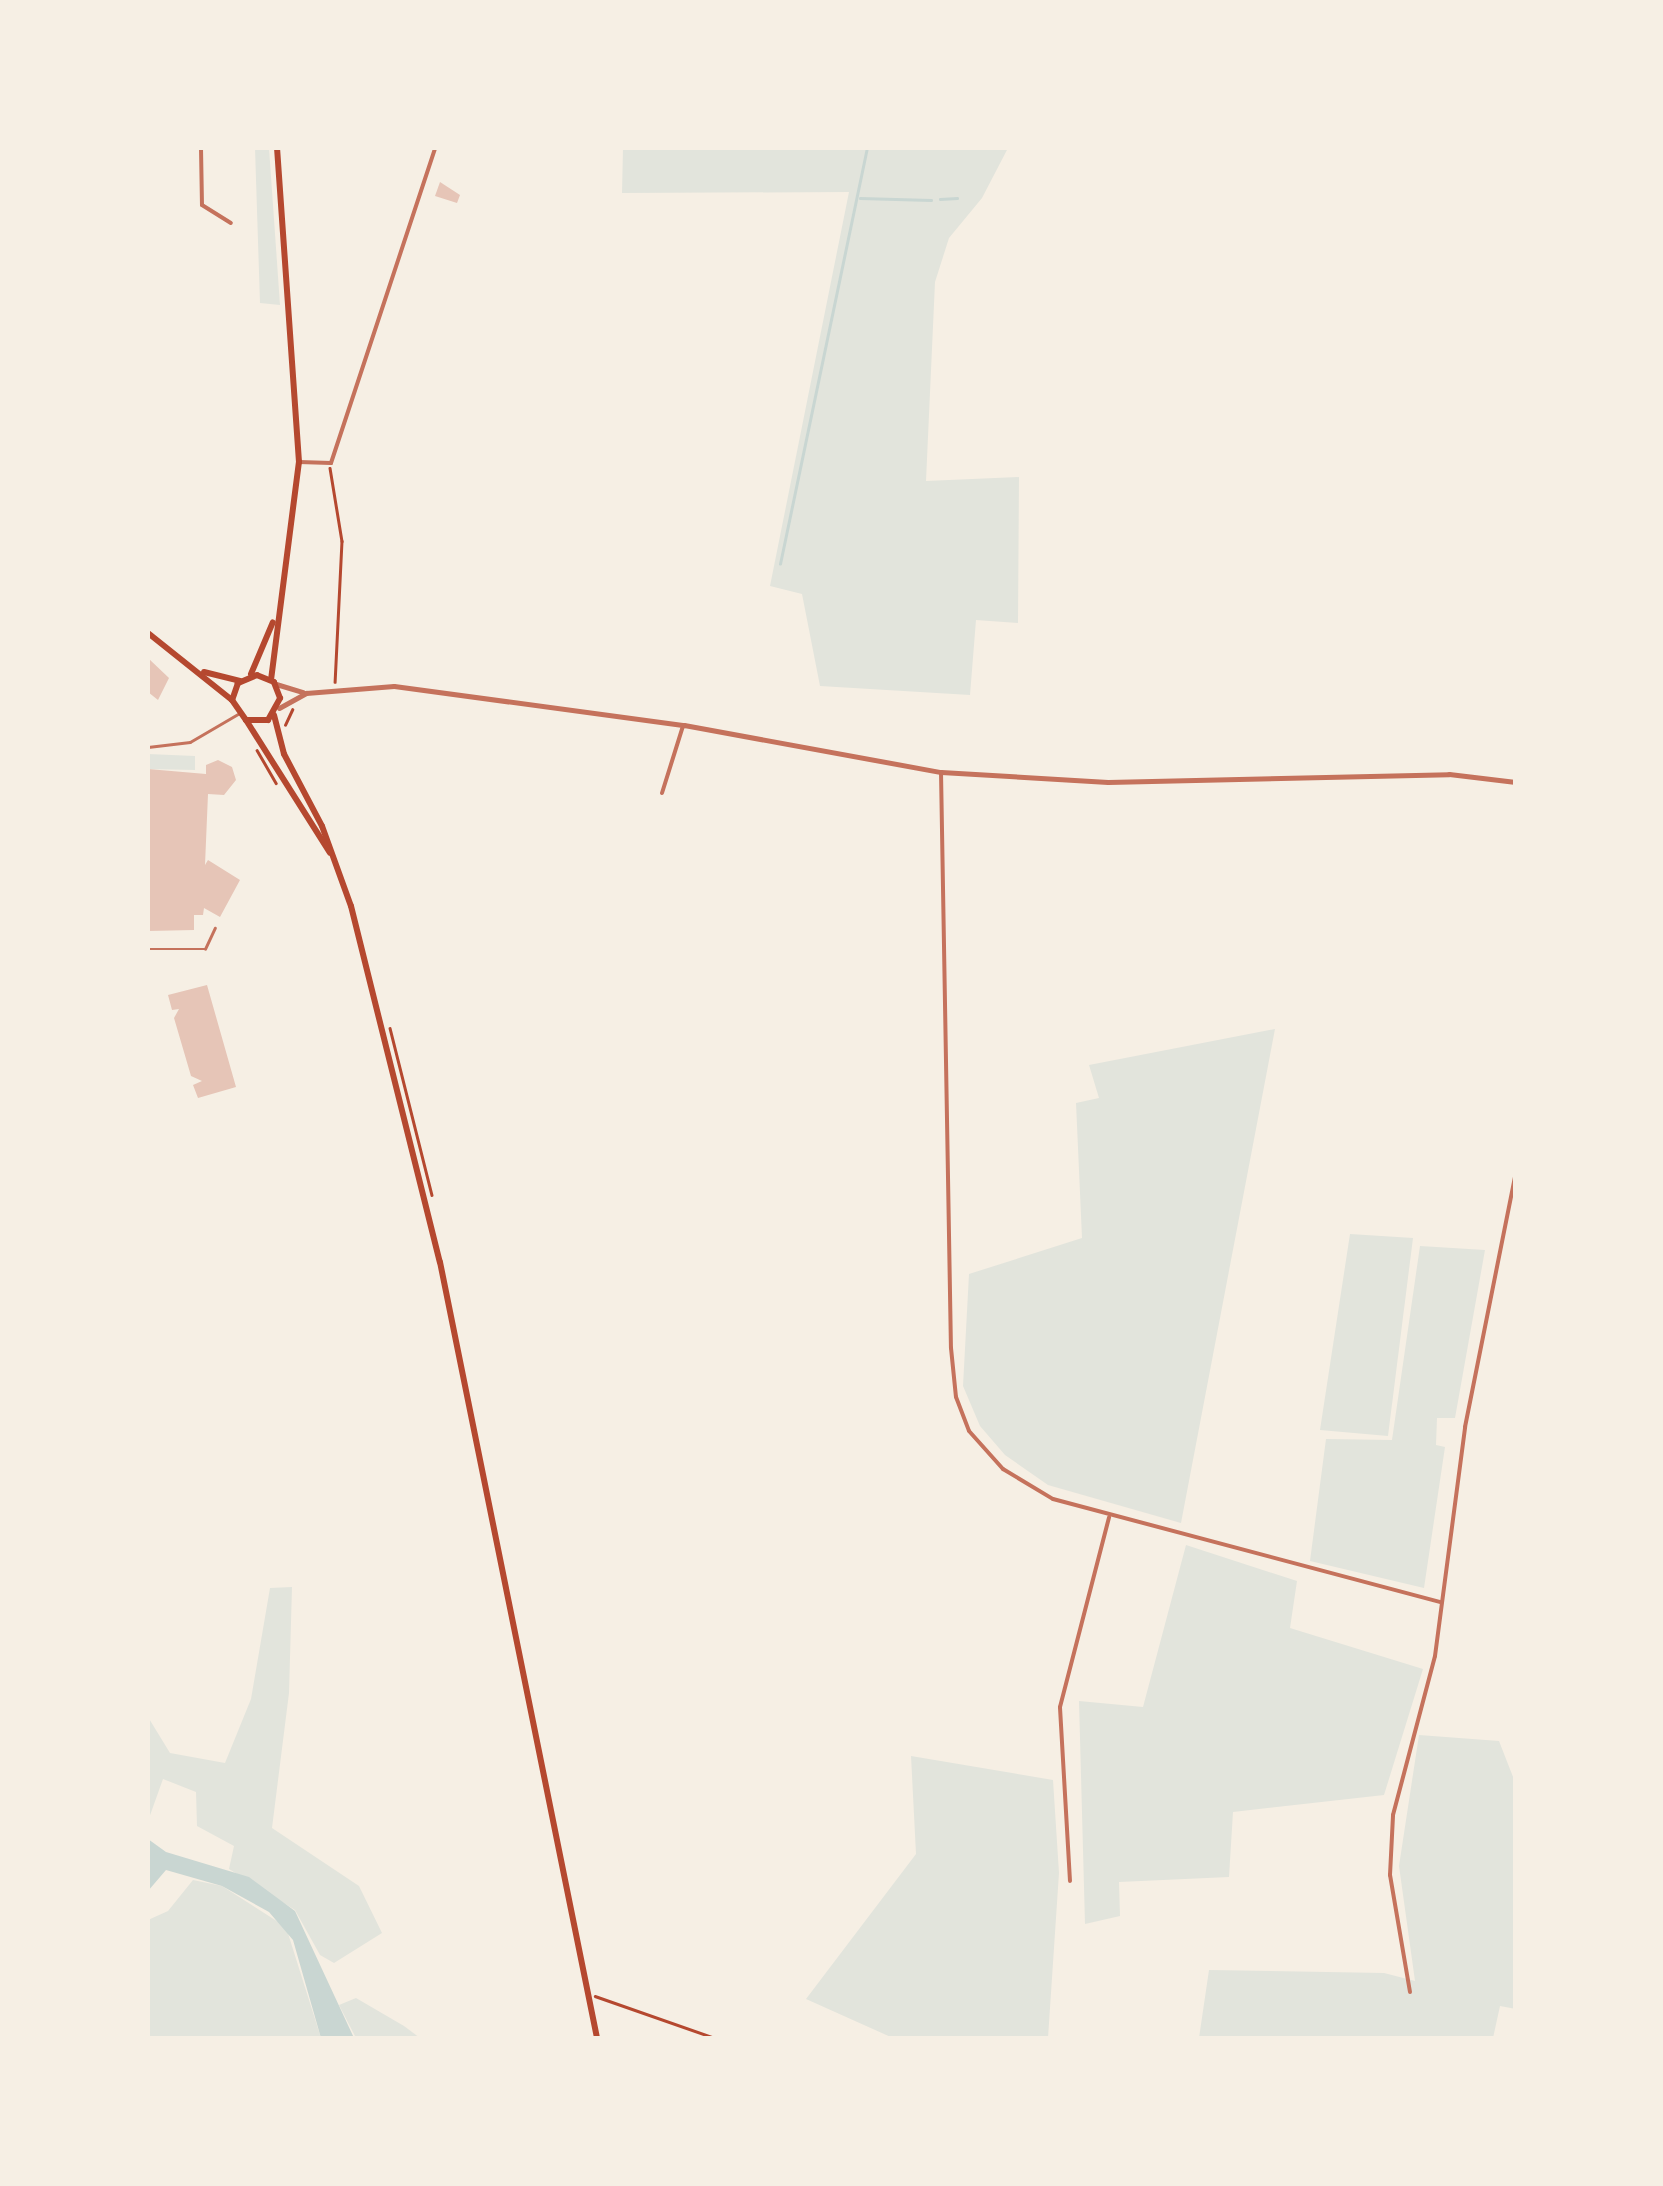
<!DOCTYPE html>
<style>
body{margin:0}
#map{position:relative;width:1663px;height:2186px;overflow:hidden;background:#f6efe4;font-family:Bitter,serif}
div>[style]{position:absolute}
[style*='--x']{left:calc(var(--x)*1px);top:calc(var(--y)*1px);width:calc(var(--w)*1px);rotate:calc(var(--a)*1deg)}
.green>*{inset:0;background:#e2e4dc}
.water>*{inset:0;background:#c9d6d2}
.stream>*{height:2.5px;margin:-1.25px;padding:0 1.25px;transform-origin:1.25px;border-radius:1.25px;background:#c9d6d2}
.building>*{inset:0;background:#e6c5b7}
.path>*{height:2.5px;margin:-1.25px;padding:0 1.25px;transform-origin:1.25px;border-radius:1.25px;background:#b5482f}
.service>*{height:2.5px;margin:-1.25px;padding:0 1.25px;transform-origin:1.25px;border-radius:1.25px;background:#c5725c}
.minor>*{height:4px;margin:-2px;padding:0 2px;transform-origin:2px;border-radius:2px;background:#c5725c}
.tertiary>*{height:5px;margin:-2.5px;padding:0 2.5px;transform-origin:2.5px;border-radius:2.5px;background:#c5725c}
.secondary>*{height:6px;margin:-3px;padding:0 3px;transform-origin:3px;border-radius:3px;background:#b5482f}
span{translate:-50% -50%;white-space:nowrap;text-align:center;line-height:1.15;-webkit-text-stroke:10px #f6efe4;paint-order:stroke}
.frame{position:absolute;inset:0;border:150px solid #f6efe4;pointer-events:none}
</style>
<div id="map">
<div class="green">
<i style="clip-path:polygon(255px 148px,269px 148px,280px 305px,260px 303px)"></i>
<i style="clip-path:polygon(623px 148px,1008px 148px,982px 198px,949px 238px,935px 282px,926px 481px,1019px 477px,1018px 623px,976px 620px,970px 695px,820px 686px,802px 594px,770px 586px,849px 192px,622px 193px)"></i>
<i style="clip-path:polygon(148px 754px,195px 756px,195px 770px,148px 769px)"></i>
<i style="clip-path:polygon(1275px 1029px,1181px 1523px,1048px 1485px,1005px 1455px,980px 1426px,963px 1386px,969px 1274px,1082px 1238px,1076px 1103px,1099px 1098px,1089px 1065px)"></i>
<i style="clip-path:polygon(1350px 1234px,1413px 1238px,1388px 1436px,1320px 1430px)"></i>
<i style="clip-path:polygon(1420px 1246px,1485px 1250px,1455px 1418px,1437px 1418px,1436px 1445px,1445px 1447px,1424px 1588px,1310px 1561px,1326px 1439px,1392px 1440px)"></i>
<i style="clip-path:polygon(1186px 1545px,1297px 1581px,1290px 1628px,1423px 1669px,1384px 1795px,1233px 1812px,1229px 1877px,1119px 1882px,1120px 1916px,1085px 1924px,1079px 1701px,1143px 1707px)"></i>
<i style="clip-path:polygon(292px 1587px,289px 1693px,272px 1828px,359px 1886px,382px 1933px,334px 1963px,320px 1955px,295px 1910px,229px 1869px,234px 1846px,197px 1826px,196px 1792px,163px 1779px,148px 1821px,148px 1717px,170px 1753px,225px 1763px,251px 1699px,270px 1588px)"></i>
<i style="clip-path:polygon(1419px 1735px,1499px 1741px,1515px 1782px,1516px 2009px,1500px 2006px,1493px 2038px,1199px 2038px,1209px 1970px,1384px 1973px,1415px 1981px,1399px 1866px)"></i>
<i style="clip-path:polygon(911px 1756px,1053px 1780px,1059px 1873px,1048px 2038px,893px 2038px,806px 1999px,916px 1854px)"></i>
<i style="clip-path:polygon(193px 1880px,222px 1886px,286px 1927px,321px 2038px,148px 2038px,148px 1920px,168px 1911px)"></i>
<i style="clip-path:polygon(356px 1998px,404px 2026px,420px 2038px,356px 2038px,339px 2005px)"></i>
</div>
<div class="water">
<i style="clip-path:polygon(148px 1839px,166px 1852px,249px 1877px,295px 1911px,354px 2038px,321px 2038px,293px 1940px,269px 1912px,222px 1886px,166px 1870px,148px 1891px)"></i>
</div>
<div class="stream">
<i style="--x:860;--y:198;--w:71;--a:1.6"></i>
<i style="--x:940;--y:199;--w:17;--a:-3"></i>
<i style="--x:780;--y:564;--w:425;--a:-78.2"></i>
</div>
<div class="building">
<i style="clip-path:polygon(440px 182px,460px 195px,457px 203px,435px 196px)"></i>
<i style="clip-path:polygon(148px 658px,169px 678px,158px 700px,148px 692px)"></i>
<i style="clip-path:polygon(218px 760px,232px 767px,236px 780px,224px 795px,208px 794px,205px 865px,208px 860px,240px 880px,220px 917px,204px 908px,203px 915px,194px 915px,194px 930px,148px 931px,148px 769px,206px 774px,206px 765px)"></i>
<i style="clip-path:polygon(207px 985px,236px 1087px,198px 1098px,193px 1085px,202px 1081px,191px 1076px,174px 1018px,179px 1009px,172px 1010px,168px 995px)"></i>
</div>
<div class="path">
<i style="--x:330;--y:468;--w:74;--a:80.7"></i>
<i style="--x:342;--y:541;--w:141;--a:92.8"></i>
<i style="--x:285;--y:725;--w:17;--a:-65"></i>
<i style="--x:257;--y:750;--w:38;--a:60"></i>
<i style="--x:390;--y:1028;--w:172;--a:75.9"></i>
<i style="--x:595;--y:1996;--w:127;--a:19.3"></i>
</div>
<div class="service">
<i style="--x:148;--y:747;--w:42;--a:-6.8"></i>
<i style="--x:190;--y:742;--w:56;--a:-30.3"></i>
<i style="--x:148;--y:949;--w:57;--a:0"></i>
<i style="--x:205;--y:949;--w:23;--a:-65"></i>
</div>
<div class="minor">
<i style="--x:201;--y:148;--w:57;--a:89"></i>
<i style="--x:202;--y:205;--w:34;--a:32"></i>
<i style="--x:299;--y:462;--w:32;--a:2"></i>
<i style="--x:331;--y:463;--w:332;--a:-71.7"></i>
<i style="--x:941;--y:772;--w:576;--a:89.01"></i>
<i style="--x:951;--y:1348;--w:49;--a:84.2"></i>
<i style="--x:956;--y:1397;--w:36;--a:69"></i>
<i style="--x:969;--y:1431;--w:51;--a:48.2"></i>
<i style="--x:1003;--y:1469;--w:58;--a:31"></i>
<i style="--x:1053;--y:1499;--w:401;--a:14.9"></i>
<i style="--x:662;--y:793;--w:70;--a:-72.6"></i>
<i style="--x:1070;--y:1881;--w:174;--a:-93.3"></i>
<i style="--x:1060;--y:1707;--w:196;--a:-75.5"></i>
<i style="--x:1410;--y:1992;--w:119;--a:-99.7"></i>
<i style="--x:1390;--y:1875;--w:60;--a:-87.1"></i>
<i style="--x:1393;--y:1815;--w:164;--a:-75.2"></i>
<i style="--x:1435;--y:1656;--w:231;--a:-82.5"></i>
<i style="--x:1465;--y:1427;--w:260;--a:-78.7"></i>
</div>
<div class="tertiary">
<i style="--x:276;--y:684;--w:28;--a:17"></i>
<i style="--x:279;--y:708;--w:31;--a:-29"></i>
<i style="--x:306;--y:693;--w:88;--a:-4.5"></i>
<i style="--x:394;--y:686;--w:293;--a:7.7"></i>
<i style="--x:684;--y:725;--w:261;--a:10.4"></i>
<i style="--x:941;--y:772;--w:167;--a:3.4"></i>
<i style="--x:1108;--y:782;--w:341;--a:-1.3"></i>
<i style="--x:1449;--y:774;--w:67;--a:6.8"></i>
</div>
<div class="secondary">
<i style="--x:148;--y:633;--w:107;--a:38.6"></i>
<i style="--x:232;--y:700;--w:24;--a:55"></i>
<i style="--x:246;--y:720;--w:22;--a:0"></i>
<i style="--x:268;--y:720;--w:25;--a:-61"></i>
<i style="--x:280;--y:698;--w:17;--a:-111"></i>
<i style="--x:274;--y:682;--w:18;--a:-158"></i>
<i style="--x:257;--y:675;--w:21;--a:157"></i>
<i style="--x:238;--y:683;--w:18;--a:109"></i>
<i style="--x:204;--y:672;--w:37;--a:14"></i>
<i style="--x:251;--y:674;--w:56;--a:-67.1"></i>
<i style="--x:271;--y:680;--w:220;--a:-82.7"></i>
<i style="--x:299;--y:462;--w:315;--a:-94"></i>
<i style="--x:274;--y:715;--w:40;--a:75.6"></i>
<i style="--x:284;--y:754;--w:81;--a:62.2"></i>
<i style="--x:322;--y:826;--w:85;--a:70.1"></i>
<i style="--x:351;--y:906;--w:367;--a:76"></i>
<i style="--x:440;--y:1262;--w:792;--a:78.56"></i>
<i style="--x:246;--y:720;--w:157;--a:57.7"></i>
</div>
<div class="frame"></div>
</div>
